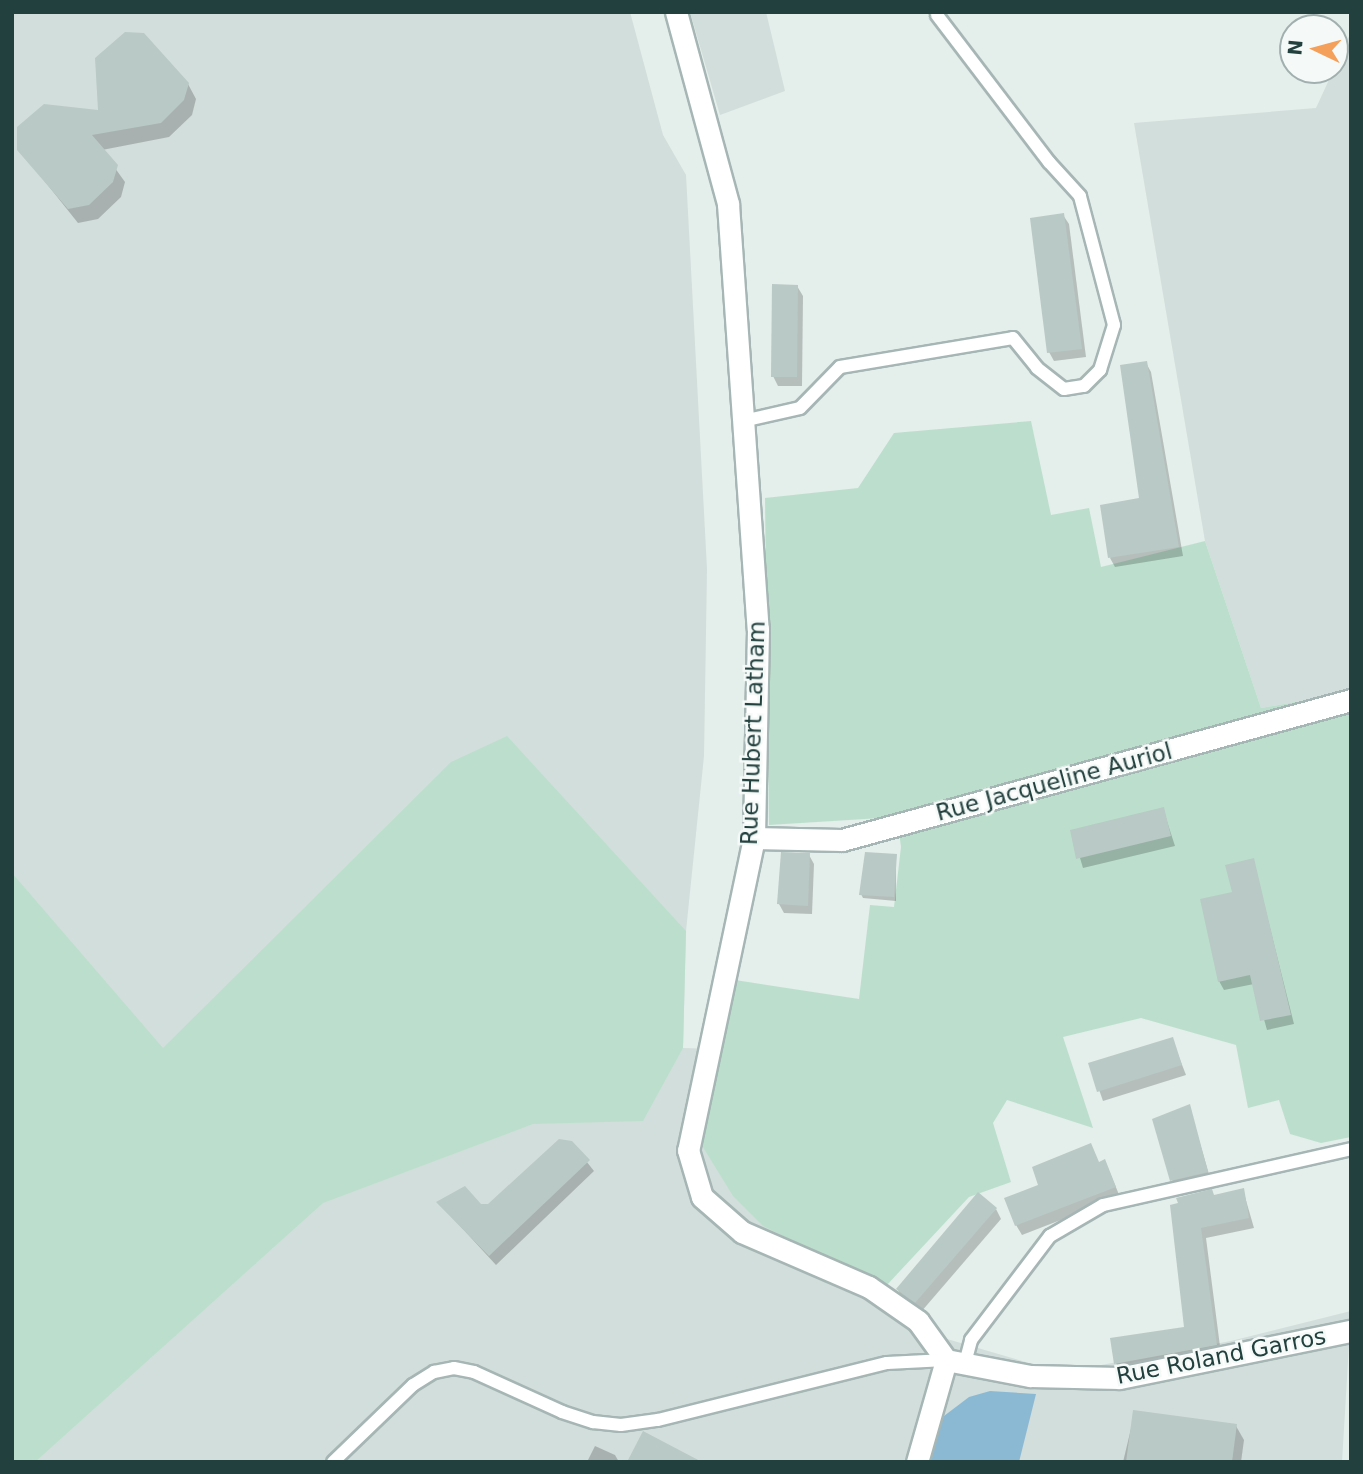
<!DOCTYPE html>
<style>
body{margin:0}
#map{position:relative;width:1363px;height:1474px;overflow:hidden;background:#e4eeeb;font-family:"DejaVu Sans",sans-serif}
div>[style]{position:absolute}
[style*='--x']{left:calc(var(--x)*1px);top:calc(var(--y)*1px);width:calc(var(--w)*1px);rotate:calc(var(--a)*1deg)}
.built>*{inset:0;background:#d2dedb}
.green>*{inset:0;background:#bcdfcd}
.water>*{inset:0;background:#8bb9d4}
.shadow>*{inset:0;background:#0003}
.building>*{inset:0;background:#b9c9c5}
.roads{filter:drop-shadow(2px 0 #a6b6b4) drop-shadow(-2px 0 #a6b6b4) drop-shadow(0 2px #a6b6b4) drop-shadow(0 -2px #a6b6b4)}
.lane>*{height:12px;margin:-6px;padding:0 6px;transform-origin:6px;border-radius:6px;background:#fff}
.street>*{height:21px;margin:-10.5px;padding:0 10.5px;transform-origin:10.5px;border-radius:10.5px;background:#fff}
span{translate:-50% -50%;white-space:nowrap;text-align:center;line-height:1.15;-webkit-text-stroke:5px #f5faf8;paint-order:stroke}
.street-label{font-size:23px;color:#22403e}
.frame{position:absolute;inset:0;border:14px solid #22403e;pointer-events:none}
.north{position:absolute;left:1279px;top:14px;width:70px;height:70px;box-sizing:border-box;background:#f5faf8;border:2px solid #a1b0ae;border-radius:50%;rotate:275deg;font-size:19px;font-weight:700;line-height:28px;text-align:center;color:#22403e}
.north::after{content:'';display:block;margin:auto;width:24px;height:32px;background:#f5a05a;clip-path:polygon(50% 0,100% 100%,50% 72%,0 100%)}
</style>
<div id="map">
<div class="built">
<i style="clip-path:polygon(12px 12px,630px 12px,663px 135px,686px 175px,707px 569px,704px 756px,686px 931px,683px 1048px,717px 1049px,846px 1265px,886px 1286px,947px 1339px,1046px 1368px,1096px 1366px,1231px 1341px,1351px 1311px,1342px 1462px,12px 1462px)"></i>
<i style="clip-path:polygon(690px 12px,766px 12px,785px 91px,720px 115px)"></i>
<i style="clip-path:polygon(1351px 32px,1351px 692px,1261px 708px,1205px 541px,1134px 123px,1316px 108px)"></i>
</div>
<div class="green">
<i style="clip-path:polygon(1031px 421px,1051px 515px,1089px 508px,1101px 567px,1205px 541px,1261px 708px,1351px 692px,1351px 1137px,1321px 1143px,1290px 1134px,1279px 1100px,1248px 1108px,1236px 1045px,1141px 1018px,1063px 1037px,1093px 1128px,1007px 1100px,993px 1123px,1011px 1182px,969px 1197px,886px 1286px,763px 1226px,733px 1196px,701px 1144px,705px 1105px,735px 980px,859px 999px,870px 905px,894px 907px,901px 847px,897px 817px,769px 825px,765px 498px,858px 488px,894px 433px)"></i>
<i style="clip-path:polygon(507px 736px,686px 931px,683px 1048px,643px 1121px,533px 1124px,323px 1203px,35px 1462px,12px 1462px,12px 873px,163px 1048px,451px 762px)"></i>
</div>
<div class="water">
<i style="clip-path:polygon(990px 1391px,1036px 1394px,1019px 1462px,926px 1462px,944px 1416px,969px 1397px)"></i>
</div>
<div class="shadow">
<i style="clip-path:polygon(188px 84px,196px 99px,192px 115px,169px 137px,102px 150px,125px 182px,121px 197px,98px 219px,78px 223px,19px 149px,100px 112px)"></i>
<i style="clip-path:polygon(1063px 215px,1069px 224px,1086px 357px,1054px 361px,1049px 352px)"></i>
<i style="clip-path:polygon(797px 286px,803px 296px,802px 386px,778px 386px,773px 376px)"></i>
<i style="clip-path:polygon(1146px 363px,1151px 372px,1183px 556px,1115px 567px,1110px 558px,1141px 500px)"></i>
<i style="clip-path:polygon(1163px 809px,1175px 846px,1083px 868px,1072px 831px)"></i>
<i style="clip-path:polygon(809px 855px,814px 864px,812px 914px,784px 913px,779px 904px)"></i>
<i style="clip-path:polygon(896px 855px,896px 901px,863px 898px,861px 894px)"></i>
<i style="clip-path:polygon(1253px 860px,1294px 1024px,1267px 1030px,1254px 984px,1224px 990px,1219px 981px,1234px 893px)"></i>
<i style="clip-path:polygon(1172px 1039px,1186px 1075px,1103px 1101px,1090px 1064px)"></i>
<i style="clip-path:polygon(1189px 1106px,1211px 1181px,1177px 1189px,1172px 1180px)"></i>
<i style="clip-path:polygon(571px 1142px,594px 1171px,496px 1265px,439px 1203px,489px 1206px)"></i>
<i style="clip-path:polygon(1105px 1161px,1120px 1197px,1022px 1235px,1016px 1225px,1041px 1186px)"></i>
<i style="clip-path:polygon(1243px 1190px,1254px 1228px,1206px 1238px,1221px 1354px,1121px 1373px,1116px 1363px,1186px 1329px,1172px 1206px)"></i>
<i style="clip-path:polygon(996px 1209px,1001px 1219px,921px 1312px,903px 1299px,898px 1290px)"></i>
<i style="clip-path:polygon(1135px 1412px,1236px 1426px,1244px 1440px,1241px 1462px,1123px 1462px)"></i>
<i style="clip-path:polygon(595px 1446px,615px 1455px,619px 1462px,587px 1462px)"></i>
</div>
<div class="building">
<i style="clip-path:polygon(125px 32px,144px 33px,189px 83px,184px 100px,161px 123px,92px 135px,118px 165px,113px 182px,89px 205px,68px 209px,17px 150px,17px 127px,44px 104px,98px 110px,95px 58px)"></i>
<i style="clip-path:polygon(1064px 213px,1082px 349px,1047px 353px,1030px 218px)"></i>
<i style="clip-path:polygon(772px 284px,798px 285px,797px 377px,771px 377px)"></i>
<i style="clip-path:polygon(1147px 361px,1179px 547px,1108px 558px,1100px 505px,1139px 498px,1120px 365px)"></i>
<i style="clip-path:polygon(1164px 807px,1171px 836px,1076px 859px,1070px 830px)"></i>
<i style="clip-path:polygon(781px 852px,810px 853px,808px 906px,777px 904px)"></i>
<i style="clip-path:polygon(865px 852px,897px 854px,894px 897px,859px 895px)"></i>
<i style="clip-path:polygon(1254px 858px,1291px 1015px,1260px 1021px,1250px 975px,1218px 982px,1200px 899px,1232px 892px,1225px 865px)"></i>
<i style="clip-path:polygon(1173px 1037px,1182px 1065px,1097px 1092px,1088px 1063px)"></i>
<i style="clip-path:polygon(1190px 1104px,1208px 1172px,1170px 1181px,1152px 1119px)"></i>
<i style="clip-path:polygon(559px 1139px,572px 1141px,590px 1160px,489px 1256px,436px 1202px,465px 1186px,481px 1204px,488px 1204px)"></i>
<i style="clip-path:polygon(1091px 1143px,1099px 1162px,1105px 1159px,1116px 1187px,1015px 1226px,1004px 1198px,1038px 1185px,1032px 1167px)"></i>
<i style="clip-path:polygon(1244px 1188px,1249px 1218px,1201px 1228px,1217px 1345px,1114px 1364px,1110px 1338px,1184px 1327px,1170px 1205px,1178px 1203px,1176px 1198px,1212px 1189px,1214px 1195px)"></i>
<i style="clip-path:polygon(978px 1192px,997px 1208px,915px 1303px,896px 1289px)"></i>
<i style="clip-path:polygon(1133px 1410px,1237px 1424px,1232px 1462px,1126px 1462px)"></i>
<i style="clip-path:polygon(643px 1431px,702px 1462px,627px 1462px)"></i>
</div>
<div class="roads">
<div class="lane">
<i style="--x:743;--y:421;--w:58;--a:-12.8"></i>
<i style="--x:800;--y:408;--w:57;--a:-45.7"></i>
<i style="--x:840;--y:367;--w:175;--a:-9.5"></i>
<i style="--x:1013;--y:338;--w:38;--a:51"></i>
<i style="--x:1037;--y:368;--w:34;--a:38"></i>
<i style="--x:1064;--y:389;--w:20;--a:-9"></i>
<i style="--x:1084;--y:386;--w:23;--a:-45"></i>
<i style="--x:1100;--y:370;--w:47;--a:-72.7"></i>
<i style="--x:1114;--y:325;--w:133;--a:-104.8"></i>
<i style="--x:1080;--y:196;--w:46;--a:-132.4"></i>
<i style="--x:1049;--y:162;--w:185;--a:-127.3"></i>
<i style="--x:965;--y:1363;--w:24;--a:-75"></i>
<i style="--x:971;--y:1340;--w:131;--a:-52.8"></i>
<i style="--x:1050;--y:1236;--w:61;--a:-30.3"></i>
<i style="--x:1103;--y:1205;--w:254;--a:-12.7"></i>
<i style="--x:333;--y:1462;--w:111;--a:-43.9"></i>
<i style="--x:413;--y:1385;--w:25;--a:-32"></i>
<i style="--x:434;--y:1372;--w:20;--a:-11"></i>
<i style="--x:454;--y:1368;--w:20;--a:11"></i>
<i style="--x:474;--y:1372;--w:97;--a:24.4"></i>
<i style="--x:562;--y:1412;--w:33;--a:18"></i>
<i style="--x:593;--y:1422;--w:28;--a:6"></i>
<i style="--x:621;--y:1425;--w:37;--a:-8"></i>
<i style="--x:658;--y:1420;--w:236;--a:-14"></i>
<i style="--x:887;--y:1363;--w:59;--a:-2.9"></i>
</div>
<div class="street">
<i style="--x:676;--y:12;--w:199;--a:74.8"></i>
<i style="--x:728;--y:204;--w:426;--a:86"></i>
<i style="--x:758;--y:629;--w:209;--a:91.1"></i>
<i style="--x:754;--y:838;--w:319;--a:101.9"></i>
<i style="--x:688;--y:1150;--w:49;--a:73.4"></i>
<i style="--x:702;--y:1197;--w:53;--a:41.2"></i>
<i style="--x:742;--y:1232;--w:138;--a:23.4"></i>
<i style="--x:869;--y:1287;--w:60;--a:34.8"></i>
<i style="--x:918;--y:1321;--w:48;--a:54.3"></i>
<i style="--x:754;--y:838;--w:88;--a:1.3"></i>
<i style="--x:842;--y:840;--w:528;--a:-15.38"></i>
<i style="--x:917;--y:1462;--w:106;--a:-74.1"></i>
<i style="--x:946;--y:1360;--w:86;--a:10.8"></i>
<i style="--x:1030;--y:1376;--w:89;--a:1.3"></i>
<i style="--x:1119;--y:1378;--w:237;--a:-11.5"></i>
</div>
</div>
<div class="street-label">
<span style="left:753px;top:733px;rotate:-88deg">Rue Hubert Latham</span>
<span style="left:1054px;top:782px;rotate:-15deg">Rue Jacqueline Auriol</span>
<span style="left:1221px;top:1356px;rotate:-11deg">Rue Roland Garros</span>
</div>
<div class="frame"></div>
<div class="north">N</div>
</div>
